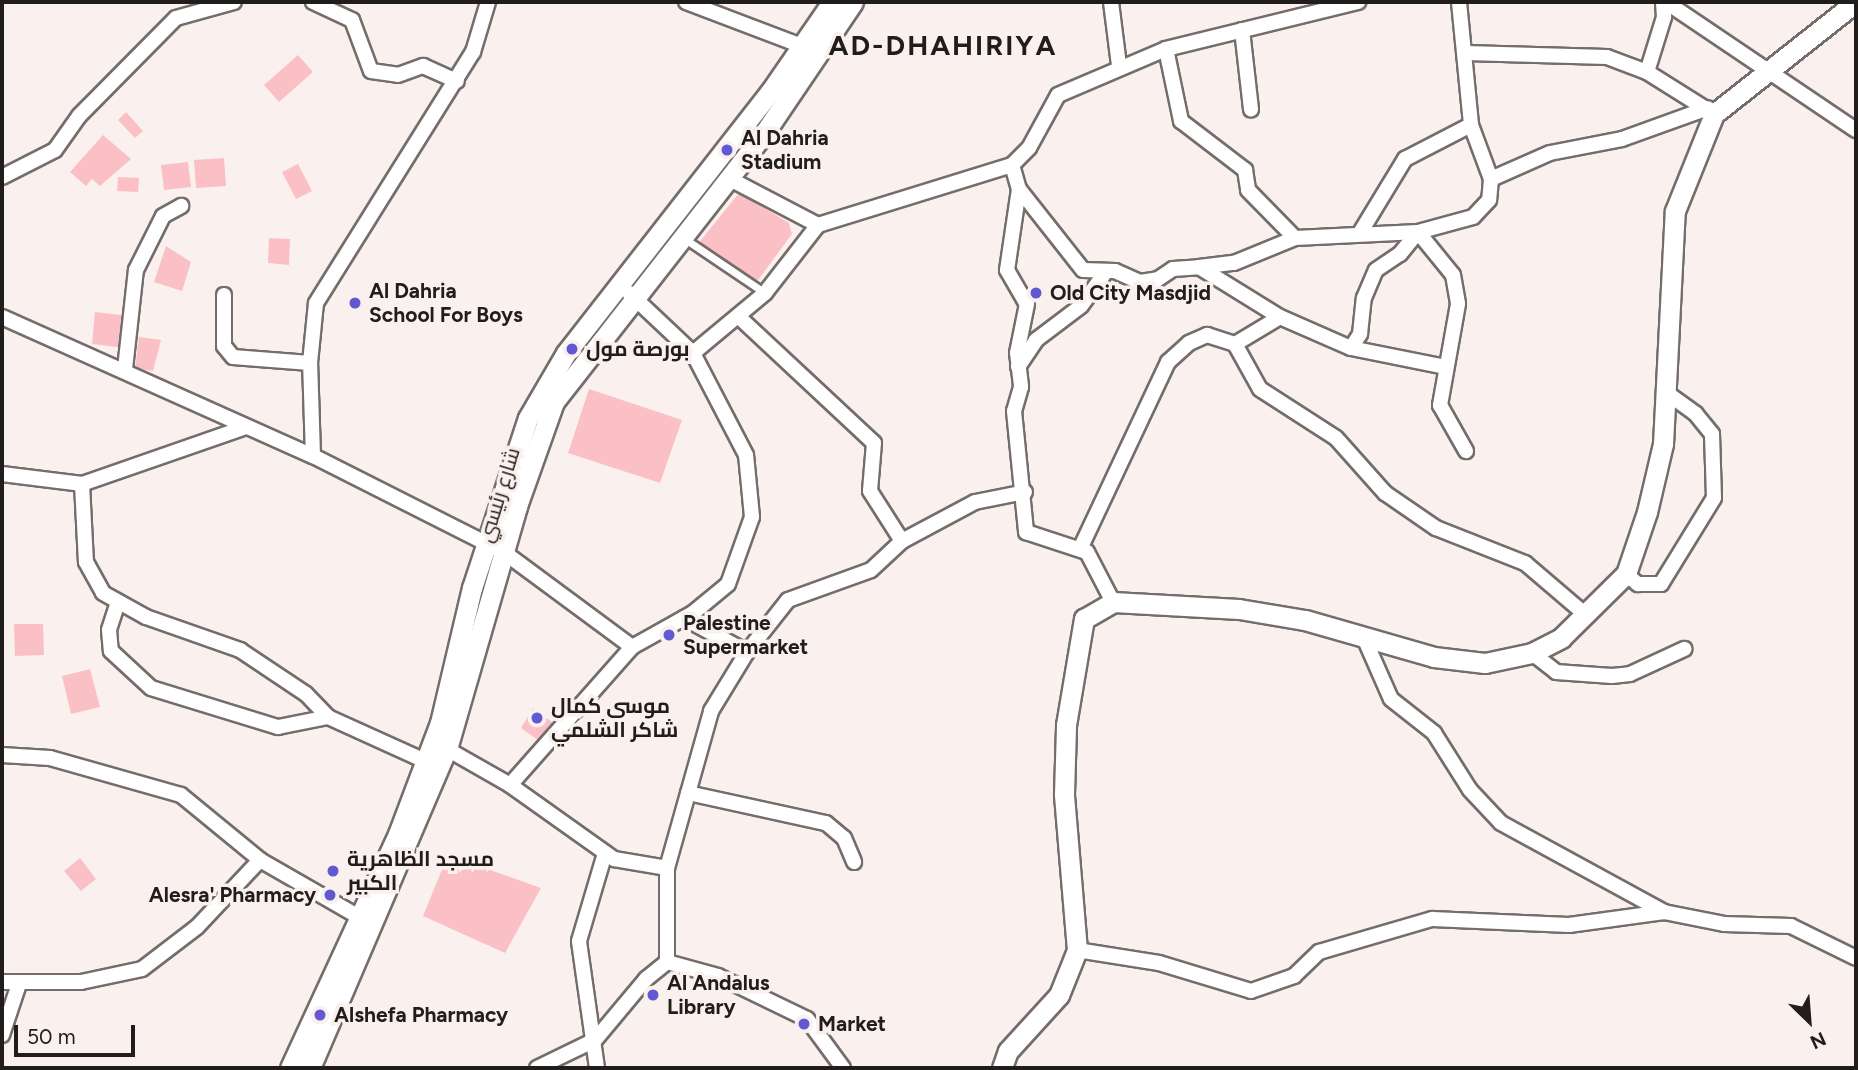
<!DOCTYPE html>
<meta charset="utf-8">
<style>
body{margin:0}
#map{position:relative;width:1858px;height:1070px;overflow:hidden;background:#faf1ef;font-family:Figtree,Cairo,sans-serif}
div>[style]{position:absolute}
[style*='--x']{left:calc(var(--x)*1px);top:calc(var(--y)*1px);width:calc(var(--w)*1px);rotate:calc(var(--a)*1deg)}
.building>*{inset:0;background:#fbbfc6}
.roads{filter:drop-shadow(2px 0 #746d6b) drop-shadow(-2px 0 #746d6b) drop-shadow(0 2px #746d6b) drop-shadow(0 -2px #746d6b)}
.lane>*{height:7px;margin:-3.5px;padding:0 3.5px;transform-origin:3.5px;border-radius:3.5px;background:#fff}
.street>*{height:14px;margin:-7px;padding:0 7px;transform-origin:7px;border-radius:7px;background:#fff}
.secondary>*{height:19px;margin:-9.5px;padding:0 9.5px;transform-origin:9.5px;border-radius:9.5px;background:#fff}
.dots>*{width:19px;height:19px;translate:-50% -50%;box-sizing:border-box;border:4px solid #faf1ef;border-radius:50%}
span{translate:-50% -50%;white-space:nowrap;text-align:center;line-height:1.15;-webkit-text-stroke:7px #faf1ef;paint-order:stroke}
.poi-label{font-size:21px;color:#201d1c;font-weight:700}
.left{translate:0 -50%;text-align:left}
.right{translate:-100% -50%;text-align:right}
.street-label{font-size:21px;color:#201d1c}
.district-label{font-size:28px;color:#201d1c;font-weight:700;letter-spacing:2px}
.frame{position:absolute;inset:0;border:4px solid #201d1c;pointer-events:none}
.north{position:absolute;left:1774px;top:986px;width:70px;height:70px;-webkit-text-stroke:5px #faf1ef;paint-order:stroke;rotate:155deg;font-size:19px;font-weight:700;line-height:28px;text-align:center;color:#201d1c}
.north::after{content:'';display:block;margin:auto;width:24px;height:32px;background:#201d1c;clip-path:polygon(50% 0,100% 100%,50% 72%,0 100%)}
.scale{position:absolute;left:14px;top:1025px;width:121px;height:32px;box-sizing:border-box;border:4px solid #201d1c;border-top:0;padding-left:9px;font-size:21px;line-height:24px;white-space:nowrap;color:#201d1c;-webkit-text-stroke:5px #faf1ef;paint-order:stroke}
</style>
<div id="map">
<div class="building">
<i style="clip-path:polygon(298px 55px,313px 72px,279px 102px,264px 85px)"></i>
<i style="clip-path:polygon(126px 112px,143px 131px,135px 138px,118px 120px)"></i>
<i style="clip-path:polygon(103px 135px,131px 159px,100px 186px,92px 179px,86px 186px,70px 172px)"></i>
<i style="clip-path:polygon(224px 158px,226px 186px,196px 188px,194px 160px)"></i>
<i style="clip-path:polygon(188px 162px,191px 187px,164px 190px,161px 165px)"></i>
<i style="clip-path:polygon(298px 164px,312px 191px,296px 199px,282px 172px)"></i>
<i style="clip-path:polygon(118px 177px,139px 178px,138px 192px,117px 191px)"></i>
<i style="clip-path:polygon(739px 193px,789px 223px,792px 234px,756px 283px,697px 245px)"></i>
<i style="clip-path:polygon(269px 238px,290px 239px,289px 265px,268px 263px)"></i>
<i style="clip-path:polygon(166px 246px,191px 262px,182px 291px,154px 282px)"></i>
<i style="clip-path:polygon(95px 312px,129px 316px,125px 348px,92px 344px)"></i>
<i style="clip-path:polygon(139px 337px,161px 340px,153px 371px,135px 368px)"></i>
<i style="clip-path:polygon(589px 389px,682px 420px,660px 483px,568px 453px)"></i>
<i style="clip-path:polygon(14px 624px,43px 624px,44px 655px,15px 656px)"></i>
<i style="clip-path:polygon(90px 669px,100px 707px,71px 714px,62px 676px)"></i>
<i style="clip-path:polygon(533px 708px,560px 728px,545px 745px,521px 728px)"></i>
<i style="clip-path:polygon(448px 855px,541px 888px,505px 953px,423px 916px)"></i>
<i style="clip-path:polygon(80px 858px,96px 879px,81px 891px,64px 871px)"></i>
</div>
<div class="roads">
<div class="lane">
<i style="--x:685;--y:239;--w:97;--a:34"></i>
</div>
<div class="street">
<i style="--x:313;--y:2;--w:43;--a:24.8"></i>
<i style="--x:352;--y:20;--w:54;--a:69.6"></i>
<i style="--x:371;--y:71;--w:27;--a:8"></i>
<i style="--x:398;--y:75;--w:27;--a:-20"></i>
<i style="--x:423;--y:66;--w:37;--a:24"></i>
<i style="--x:686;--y:2;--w:124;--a:20.8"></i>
<i style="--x:802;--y:46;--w:9;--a:63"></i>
<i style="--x:1111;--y:2;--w:64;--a:82.8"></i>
<i style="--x:1459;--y:2;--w:124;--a:84.4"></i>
<i style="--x:1471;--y:125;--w:58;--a:69.7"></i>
<i style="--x:1491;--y:179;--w:21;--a:95"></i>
<i style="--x:1489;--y:200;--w:23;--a:133"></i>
<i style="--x:1473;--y:217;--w:57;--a:164.7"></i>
<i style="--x:1418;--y:232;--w:55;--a:50.9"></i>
<i style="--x:1453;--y:275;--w:29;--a:80"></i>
<i style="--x:1458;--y:304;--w:103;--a:100.1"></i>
<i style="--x:1440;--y:405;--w:53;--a:60.5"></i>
<i style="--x:1666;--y:2;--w:229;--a:34"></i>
<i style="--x:1242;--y:30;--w:80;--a:83.5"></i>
<i style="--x:1166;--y:49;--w:74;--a:78.2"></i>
<i style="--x:1181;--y:121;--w:81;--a:37.4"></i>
<i style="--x:1245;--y:170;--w:20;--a:81"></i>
<i style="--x:1248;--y:190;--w:67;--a:45.6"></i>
<i style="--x:1295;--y:238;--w:123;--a:-2.8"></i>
<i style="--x:1466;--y:53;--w:141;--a:1.6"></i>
<i style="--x:1607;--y:57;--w:43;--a:20.6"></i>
<i style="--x:1647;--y:72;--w:79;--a:32.1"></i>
<i style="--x:1647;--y:72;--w:58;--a:-72.8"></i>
<i style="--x:1664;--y:17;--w:15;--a:-94"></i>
<i style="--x:1012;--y:165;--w:25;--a:74"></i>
<i style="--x:1019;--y:189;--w:103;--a:51.7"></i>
<i style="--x:1083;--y:270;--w:32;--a:2"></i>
<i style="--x:1115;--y:271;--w:27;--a:24"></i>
<i style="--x:1140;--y:282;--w:18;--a:-9"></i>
<i style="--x:1158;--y:279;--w:18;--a:-34"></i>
<i style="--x:1173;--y:269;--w:26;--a:-4"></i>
<i style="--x:1199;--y:267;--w:95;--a:31.7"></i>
<i style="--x:1280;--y:317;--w:77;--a:23.6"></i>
<i style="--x:1351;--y:348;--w:96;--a:11.4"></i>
<i style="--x:2;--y:177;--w:59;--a:-27"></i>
<i style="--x:55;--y:150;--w:42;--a:-54.8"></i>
<i style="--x:79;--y:116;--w:138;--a:-45.3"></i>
<i style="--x:176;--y:18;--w:60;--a:-15.4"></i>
<i style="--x:728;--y:178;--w:102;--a:27.6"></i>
<i style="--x:1491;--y:179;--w:64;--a:-23.8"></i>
<i style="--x:1550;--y:153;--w:73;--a:-11"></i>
<i style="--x:1622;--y:139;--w:91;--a:-19.8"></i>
<i style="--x:1019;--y:189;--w:82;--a:98.4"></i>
<i style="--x:1007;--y:270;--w:39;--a:60"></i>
<i style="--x:1027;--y:304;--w:50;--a:101.5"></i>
<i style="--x:1017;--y:353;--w:34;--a:83"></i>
<i style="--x:1021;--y:387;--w:25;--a:106"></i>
<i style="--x:1014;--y:411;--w:122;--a:84.3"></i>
<i style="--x:1026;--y:532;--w:64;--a:18.2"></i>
<i style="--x:1087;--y:552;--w:56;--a:62.5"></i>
<i style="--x:1360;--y:233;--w:87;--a:-58.7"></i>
<i style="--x:1405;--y:159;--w:74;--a:-27.3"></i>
<i style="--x:1199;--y:267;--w:35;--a:-7"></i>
<i style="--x:1234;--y:263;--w:66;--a:-22.3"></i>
<i style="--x:224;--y:295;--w:51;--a:90"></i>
<i style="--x:224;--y:346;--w:14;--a:51"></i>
<i style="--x:233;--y:357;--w:77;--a:4.5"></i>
<i style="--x:2;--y:317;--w:341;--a:24.1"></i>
<i style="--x:313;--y:456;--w:215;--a:26.8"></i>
<i style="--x:505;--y:553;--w:158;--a:36.5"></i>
<i style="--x:740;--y:318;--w:183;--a:43"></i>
<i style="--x:874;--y:443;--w:48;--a:94.8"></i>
<i style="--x:870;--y:491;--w:59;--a:57.4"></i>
<i style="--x:902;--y:541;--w:83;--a:-28.1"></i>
<i style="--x:975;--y:502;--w:51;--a:-11.3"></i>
<i style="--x:1235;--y:344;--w:52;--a:-31"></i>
<i style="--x:1351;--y:348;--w:17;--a:-57"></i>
<i style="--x:1360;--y:334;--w:36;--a:-84"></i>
<i style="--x:1364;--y:298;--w:30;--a:-67"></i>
<i style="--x:1376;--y:270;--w:29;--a:-34"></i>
<i style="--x:1400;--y:254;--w:28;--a:-51"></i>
<i style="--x:693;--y:353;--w:94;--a:-39.8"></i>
<i style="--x:765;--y:293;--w:86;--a:-52.1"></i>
<i style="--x:818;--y:225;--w:203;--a:-17.2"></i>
<i style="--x:1012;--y:165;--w:24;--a:-45"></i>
<i style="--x:1029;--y:148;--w:60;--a:-61.3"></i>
<i style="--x:1058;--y:95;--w:117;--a:-23.1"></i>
<i style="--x:1166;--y:49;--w:198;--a:-13.8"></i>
<i style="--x:1018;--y:367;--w:32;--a:-56"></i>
<i style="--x:1036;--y:340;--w:56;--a:-37.1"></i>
<i style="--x:1081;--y:306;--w:39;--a:-54"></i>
<i style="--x:125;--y:369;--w:100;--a:-83.7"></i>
<i style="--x:136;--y:270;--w:60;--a:-63.4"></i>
<i style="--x:163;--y:216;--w:21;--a:-29"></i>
<i style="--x:313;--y:456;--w:93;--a:-91.8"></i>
<i style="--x:310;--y:363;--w:60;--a:-84.3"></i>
<i style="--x:316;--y:303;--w:296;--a:-58"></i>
<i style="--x:473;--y:52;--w:52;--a:-73.3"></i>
<i style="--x:2;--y:474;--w:81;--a:7.1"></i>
<i style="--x:82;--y:484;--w:174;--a:-19.2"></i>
<i style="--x:82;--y:484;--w:78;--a:87.1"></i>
<i style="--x:86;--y:562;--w:35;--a:61"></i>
<i style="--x:103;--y:593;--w:49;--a:29.2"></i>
<i style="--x:146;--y:617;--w:100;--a:19.3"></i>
<i style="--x:240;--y:650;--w:79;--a:33.7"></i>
<i style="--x:306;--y:694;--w:32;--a:46"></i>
<i style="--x:328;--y:717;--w:107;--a:24.4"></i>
<i style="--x:1080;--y:549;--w:207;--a:-64.8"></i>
<i style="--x:1168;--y:362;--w:28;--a:-42"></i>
<i style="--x:1189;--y:343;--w:20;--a:-24"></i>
<i style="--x:1207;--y:335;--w:29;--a:18"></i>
<i style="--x:1235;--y:344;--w:51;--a:60.9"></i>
<i style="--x:1260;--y:389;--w:90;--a:32.8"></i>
<i style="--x:1336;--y:438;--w:74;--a:48.3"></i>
<i style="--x:1385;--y:493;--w:62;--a:34.5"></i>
<i style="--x:1436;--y:528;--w:96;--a:21.5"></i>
<i style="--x:1525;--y:563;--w:82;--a:40.5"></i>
<i style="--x:1626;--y:574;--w:16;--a:40"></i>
<i style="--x:1638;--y:584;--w:23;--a:0"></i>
<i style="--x:1661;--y:584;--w:101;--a:-58.4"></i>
<i style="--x:1714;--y:498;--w:64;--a:-91.8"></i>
<i style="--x:1712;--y:434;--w:26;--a:-129"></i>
<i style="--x:1696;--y:414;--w:39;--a:-144"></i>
<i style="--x:118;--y:602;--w:29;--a:108"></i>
<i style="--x:109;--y:630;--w:21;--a:85"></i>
<i style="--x:111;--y:651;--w:54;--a:42.8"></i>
<i style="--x:151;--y:688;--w:133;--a:17.1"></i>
<i style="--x:278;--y:727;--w:51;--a:-11.3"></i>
<i style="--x:684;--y:618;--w:72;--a:28.4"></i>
<i style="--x:1365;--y:640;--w:64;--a:66.2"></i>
<i style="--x:1391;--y:699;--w:55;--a:38.3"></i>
<i style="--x:1434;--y:733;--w:67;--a:57.7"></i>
<i style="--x:1470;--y:790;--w:45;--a:46.8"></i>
<i style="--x:1501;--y:823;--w:186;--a:28.6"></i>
<i style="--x:1532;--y:653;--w:31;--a:38"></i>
<i style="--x:1556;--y:672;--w:56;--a:4.1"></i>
<i style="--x:1612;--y:676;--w:18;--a:-6"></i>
<i style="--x:1630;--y:674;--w:60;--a:-24.8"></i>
<i style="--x:447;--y:749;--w:73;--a:29.7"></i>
<i style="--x:510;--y:785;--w:128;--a:35.4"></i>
<i style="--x:614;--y:859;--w:54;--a:9.6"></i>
<i style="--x:2;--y:755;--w:48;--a:3.6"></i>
<i style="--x:50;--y:758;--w:136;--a:15.8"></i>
<i style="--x:181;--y:795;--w:102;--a:39.4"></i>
<i style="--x:510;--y:785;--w:184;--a:-48.5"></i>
<i style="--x:632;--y:647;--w:70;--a:-29.1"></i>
<i style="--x:693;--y:613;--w:45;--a:-39.6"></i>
<i style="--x:728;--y:584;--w:71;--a:-70.3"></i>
<i style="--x:752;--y:517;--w:62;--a:-95.5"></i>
<i style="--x:746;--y:455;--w:115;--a:-117.5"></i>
<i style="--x:693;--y:353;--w:88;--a:-136.8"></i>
<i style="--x:688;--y:793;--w:141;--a:12.3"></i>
<i style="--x:826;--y:823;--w:23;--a:40"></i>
<i style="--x:844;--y:838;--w:26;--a:67"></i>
<i style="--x:1077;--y:950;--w:83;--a:9"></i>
<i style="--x:1159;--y:963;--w:96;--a:16.9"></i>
<i style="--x:1251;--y:991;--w:46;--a:-19.2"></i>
<i style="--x:1294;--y:976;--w:35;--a:-44"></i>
<i style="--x:1319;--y:952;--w:118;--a:-16.3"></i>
<i style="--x:1432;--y:919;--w:137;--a:2.5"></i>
<i style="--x:1569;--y:925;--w:96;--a:-7.8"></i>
<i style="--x:1664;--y:912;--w:61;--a:11.3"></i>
<i style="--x:1724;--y:924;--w:67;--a:1.7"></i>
<i style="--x:1791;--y:926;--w:72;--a:26.2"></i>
<i style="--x:667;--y:962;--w:53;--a:15.4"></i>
<i style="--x:718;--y:976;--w:99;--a:25.8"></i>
<i style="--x:807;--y:1019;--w:61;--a:53.7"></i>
<i style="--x:2;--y:982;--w:79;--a:0"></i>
<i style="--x:81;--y:982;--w:62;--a:-12"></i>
<i style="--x:142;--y:969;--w:69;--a:-37.4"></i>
<i style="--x:197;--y:927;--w:92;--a:-46.8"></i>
<i style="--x:260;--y:860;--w:116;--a:29.9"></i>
<i style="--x:2;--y:1035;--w:54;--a:-71.6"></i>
<i style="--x:537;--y:1068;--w:64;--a:-25.8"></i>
<i style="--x:595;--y:1040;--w:80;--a:-50.1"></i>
<i style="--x:646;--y:979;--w:27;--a:-39"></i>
<i style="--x:667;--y:962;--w:94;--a:-90"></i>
<i style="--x:667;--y:868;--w:163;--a:-74.3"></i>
<i style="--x:711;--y:711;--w:69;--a:-58.6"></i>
<i style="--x:747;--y:652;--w:66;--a:-51.7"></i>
<i style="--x:788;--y:600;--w:88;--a:-19.9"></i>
<i style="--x:871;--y:570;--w:42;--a:-43.1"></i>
<i style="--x:597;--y:1068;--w:128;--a:-98.1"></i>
<i style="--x:579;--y:941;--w:92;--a:-73.5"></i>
</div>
<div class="secondary">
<i style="--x:290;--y:1068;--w:258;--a:-65.2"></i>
<i style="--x:398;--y:834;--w:119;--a:-69.3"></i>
<i style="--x:440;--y:723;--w:139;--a:-76.7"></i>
<i style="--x:472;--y:588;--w:179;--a:-71.8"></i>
<i style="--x:528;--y:418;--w:75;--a:-59.7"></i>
<i style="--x:566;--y:353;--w:331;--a:-52"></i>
<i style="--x:770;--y:92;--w:109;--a:-55.4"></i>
<i style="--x:310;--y:1068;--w:347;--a:-66.8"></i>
<i style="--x:447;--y:749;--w:253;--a:-73.9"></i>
<i style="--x:517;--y:506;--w:110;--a:-70.4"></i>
<i style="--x:554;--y:402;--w:343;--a:-52"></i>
<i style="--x:765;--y:132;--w:157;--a:-55.9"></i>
<i style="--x:1002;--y:1068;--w:18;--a:-71"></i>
<i style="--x:1008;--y:1051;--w:76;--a:-47.7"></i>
<i style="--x:1059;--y:995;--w:48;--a:-68.2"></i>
<i style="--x:1077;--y:950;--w:157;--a:-94.8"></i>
<i style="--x:1064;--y:794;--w:69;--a:-88.3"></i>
<i style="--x:1066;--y:725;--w:108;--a:-80.4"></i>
<i style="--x:1084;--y:619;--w:34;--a:-30"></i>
<i style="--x:1113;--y:602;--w:126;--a:3.2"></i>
<i style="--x:1239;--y:609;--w:67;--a:9.5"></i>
<i style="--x:1305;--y:620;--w:134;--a:16"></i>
<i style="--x:1434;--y:657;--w:51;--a:6.7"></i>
<i style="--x:1485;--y:663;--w:48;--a:-12"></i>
<i style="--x:1532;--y:653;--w:33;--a:-27"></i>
<i style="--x:1561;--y:638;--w:91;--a:-44.6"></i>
<i style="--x:1626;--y:574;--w:65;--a:-71.3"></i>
<i style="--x:1647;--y:512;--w:70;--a:-76.8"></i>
<i style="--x:1663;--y:444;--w:233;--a:-87.1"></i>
<i style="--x:1675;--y:211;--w:105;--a:-68.1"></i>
<i style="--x:1714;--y:114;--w:181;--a:-38.3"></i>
</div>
</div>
<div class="dots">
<i style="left:727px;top:150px;background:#6259d2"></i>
<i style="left:1036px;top:293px;background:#6259d2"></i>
<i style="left:355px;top:303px;background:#6259d2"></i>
<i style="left:572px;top:349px;background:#6259d2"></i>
<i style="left:669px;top:635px;background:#6259d2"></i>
<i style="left:537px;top:718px;background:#6259d2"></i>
<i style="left:333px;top:871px;background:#6259d2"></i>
<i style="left:330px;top:895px;background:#6259d2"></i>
<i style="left:653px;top:995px;background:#6259d2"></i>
<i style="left:320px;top:1015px;background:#6259d2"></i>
<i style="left:804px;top:1024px;background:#6259d2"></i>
</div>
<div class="poi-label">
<span class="left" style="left:741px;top:150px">Al Dahria<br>Stadium</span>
<span class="left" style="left:369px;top:303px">Al Dahria<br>School For Boys</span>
<span class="left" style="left:1050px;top:293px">Old City Masdjid</span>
<span class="left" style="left:586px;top:349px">بورصة مول</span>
<span class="left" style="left:683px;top:635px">Palestine<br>Supermarket</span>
<span class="left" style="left:551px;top:718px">موسى كمال<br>شاكر الشلمي</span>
<span class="left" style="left:347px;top:871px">مسجد الظاهرية<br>الكبير</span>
<span class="right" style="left:316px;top:895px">Alesra' Pharmacy</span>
<span class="left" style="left:667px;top:995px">Al Andalus<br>Library</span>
<span class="left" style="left:334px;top:1015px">Alshefa Pharmacy</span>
<span class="left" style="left:818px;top:1024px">Market</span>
</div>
<div class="street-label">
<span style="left:499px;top:495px;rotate:-73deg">شارع رئيسي</span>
</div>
<div class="district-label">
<span style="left:943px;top:45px">AD-DHAHIRIYA</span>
</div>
<div class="frame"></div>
<div class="north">N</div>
<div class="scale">50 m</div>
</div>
